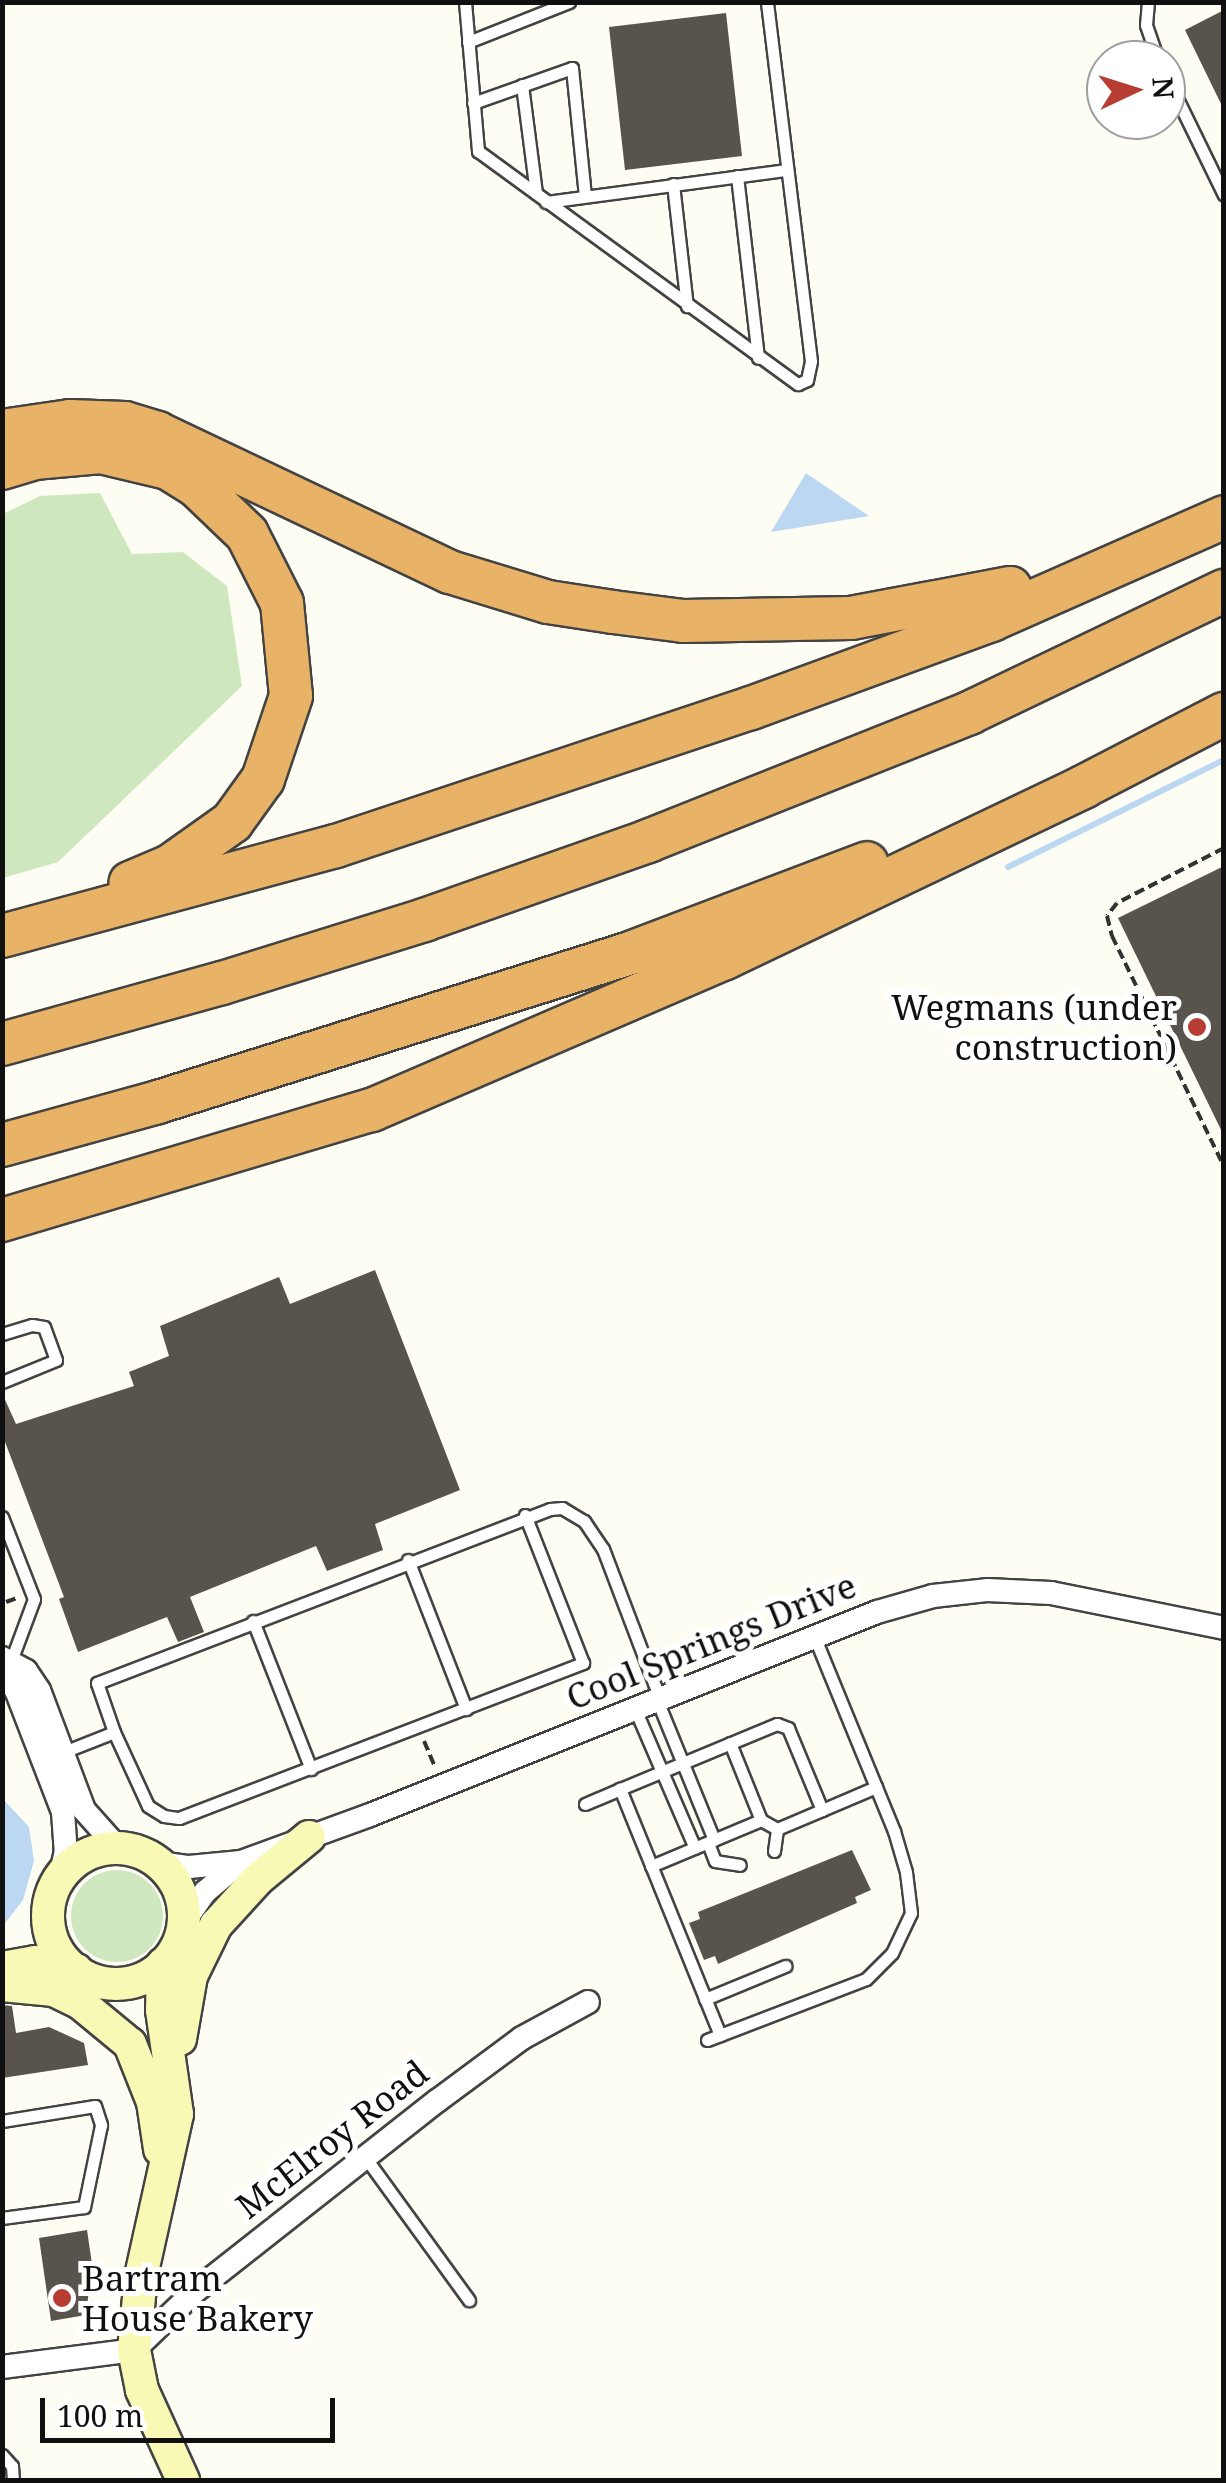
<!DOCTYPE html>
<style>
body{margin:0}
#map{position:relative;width:1226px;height:2483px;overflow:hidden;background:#fefdf4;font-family:"Noto Serif",serif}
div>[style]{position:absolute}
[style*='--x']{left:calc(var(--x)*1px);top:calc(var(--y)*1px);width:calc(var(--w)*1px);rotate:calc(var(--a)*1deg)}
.green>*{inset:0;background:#cfe7bf}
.round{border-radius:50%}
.water>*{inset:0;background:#bcd7f2}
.stream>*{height:6px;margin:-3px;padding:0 3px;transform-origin:3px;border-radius:3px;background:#bcd7f2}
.building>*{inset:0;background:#58534d}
.path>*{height:4px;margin-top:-2px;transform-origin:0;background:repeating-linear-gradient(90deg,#323232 0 10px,transparent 0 15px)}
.roads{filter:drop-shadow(2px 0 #434343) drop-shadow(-2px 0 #434343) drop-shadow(0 2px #434343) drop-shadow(0 -2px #434343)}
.lane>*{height:11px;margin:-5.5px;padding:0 5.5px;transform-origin:5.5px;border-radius:5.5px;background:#fff}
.street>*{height:22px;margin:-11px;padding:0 11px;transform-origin:11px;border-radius:11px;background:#fff}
.secondary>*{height:32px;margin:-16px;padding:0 16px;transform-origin:16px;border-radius:16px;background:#f8f9b4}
.secondary>.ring{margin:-16px;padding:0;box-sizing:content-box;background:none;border:32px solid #f8f9b4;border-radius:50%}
.highway>*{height:42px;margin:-21px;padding:0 21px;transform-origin:21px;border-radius:21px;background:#e9b367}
.dots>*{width:28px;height:28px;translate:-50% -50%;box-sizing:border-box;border:5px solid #fff;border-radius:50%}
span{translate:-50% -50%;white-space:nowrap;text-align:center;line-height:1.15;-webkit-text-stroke:10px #fff;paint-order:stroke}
.poi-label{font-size:35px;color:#101010}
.right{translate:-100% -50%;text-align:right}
.left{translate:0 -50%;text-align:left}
.street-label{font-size:35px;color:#101010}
.frame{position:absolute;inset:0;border:5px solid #101010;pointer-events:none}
.north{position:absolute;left:1086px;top:40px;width:100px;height:100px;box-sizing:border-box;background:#fff;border:2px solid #9f9f9f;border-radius:50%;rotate:86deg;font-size:28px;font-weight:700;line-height:40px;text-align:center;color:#101010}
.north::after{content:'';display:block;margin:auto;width:35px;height:45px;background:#b73c32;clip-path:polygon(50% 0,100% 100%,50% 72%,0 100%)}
.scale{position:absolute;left:40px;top:2398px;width:295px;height:45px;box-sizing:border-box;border:5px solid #101010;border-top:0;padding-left:12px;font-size:30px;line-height:35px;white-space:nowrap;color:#101010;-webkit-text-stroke:8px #fff;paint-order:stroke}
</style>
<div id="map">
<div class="green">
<i style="clip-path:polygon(100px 493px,132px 554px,183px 552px,227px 586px,242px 686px,58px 862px,3px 878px,3px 514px,40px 496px)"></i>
<i class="round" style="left:71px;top:1870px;width:92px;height:92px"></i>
</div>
<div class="water">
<i style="clip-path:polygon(806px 473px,869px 516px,771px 532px)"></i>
<i style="clip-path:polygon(3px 1799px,29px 1827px,34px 1861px,23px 1900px,3px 1926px)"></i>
</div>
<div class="stream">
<i style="--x:1008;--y:867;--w:241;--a:-26.4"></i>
</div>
<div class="building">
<i style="clip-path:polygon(1224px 10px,1224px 110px,1185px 30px)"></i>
<i style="clip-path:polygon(726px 13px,742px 156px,625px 170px,609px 27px)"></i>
<i style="clip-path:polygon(1224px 866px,1224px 1136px,1118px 918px)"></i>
<i style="clip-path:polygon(375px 1270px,460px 1490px,375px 1524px,383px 1550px,327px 1571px,316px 1546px,190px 1597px,204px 1632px,178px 1642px,167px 1617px,78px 1652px,59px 1599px,64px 1597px,2px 1434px,2px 1393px,16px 1424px,134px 1386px,129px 1372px,169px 1356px,160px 1326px,279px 1277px,290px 1304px)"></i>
<i style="clip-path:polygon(852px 1850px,871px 1890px,855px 1897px,857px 1903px,718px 1964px,715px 1956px,704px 1960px,689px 1923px,700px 1919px,698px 1912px)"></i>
<i style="clip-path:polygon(2px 2005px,12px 2006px,16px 2033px,49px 2027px,84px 2043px,88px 2065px,2px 2078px)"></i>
<i style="clip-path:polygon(87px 2230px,92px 2264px,86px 2315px,51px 2321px,39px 2238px)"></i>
</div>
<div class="path">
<i style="--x:1224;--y:848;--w:120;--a:152.8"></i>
<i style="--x:1117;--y:903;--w:16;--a:128"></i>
<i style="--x:1107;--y:916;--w:21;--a:76"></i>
<i style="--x:1112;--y:936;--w:257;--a:64.1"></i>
<i style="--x:6;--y:1602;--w:12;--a:-20"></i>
<i style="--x:424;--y:1741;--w:26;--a:67"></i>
</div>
<div class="roads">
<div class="lane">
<i style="--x:465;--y:2;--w:150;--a:85"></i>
<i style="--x:478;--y:151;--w:396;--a:36.1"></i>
<i style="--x:798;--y:384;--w:10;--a:-24"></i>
<i style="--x:807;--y:380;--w:19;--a:-78"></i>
<i style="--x:811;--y:361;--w:362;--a:-97"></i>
<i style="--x:1148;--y:2;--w:23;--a:95"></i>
<i style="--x:1146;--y:25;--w:37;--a:71"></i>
<i style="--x:468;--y:42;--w:109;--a:-21.6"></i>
<i style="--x:1166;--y:76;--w:132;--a:64"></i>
<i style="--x:522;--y:85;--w:109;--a:82.6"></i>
<i style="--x:473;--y:103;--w:105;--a:-19.5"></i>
<i style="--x:572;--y:68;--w:128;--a:84.2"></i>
<i style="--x:737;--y:176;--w:183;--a:83.4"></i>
<i style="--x:673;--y:184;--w:123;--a:83.5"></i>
<i style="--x:546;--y:202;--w:243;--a:-7.6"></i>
<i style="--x:2;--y:1334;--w:31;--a:-17"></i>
<i style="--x:32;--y:1325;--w:12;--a:9"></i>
<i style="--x:44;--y:1327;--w:35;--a:70"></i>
<i style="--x:56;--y:1360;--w:58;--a:157.8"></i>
<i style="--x:2;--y:1517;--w:88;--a:68.7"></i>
<i style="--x:34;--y:1599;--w:66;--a:110.4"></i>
<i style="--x:408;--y:1560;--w:160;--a:68.7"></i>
<i style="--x:253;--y:1621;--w:159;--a:68.6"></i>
<i style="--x:657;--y:1700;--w:151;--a:67.8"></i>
<i style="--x:635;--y:1709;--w:151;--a:66.7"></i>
<i style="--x:114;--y:1732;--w:52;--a:-109.1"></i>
<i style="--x:97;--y:1683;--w:485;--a:-21"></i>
<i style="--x:550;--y:1509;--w:12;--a:-5"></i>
<i style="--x:562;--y:1508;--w:26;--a:31"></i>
<i style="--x:584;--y:1521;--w:34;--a:56"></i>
<i style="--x:603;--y:1549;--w:160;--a:69.2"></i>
<i style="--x:730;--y:1743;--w:83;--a:68.1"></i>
<i style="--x:61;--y:1753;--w:57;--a:-21.6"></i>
<i style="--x:114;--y:1732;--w:81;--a:65.3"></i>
<i style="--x:148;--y:1806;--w:19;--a:32"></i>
<i style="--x:164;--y:1816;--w:15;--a:8"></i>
<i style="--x:179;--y:1818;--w:433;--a:-21"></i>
<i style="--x:583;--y:1663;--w:159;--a:-111.4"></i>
<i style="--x:585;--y:1804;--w:38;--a:-23"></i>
<i style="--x:708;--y:1843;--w:19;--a:69"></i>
<i style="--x:715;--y:1861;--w:25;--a:9"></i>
<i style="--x:774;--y:1851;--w:22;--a:-82"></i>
<i style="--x:651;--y:1866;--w:119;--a:-22.7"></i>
<i style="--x:761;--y:1820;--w:18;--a:29"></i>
<i style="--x:777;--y:1829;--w:49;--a:-22.9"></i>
<i style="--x:705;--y:1999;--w:87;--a:-22.4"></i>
<i style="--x:720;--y:2035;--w:266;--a:-112.1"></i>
<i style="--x:620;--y:1789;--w:170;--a:-22.5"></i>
<i style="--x:777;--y:1724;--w:12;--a:20"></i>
<i style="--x:788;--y:1728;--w:89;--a:67.5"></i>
<i style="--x:822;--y:1810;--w:59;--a:-23.1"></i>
<i style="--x:707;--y:2040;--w:170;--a:-21"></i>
<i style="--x:866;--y:1979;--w:37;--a:-45"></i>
<i style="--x:892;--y:1953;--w:44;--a:-64.6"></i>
<i style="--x:911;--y:1913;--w:41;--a:-97"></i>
<i style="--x:906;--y:1872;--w:43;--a:-106.3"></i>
<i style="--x:894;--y:1831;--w:211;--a:-112.3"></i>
<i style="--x:2;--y:2121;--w:94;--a:-9.2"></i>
<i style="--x:95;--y:2106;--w:20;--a:72"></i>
<i style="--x:101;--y:2125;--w:84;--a:101.7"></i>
<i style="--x:84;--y:2207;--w:83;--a:172.4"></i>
<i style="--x:365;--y:2157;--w:177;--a:54"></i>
<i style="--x:2;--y:2455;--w:15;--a:48"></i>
<i style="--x:12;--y:2466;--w:14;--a:86"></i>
</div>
<div class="street">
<i style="--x:2;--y:1658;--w:27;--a:28"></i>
<i style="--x:26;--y:1671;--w:23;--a:56"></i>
<i style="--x:39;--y:1690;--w:128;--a:69.4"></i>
<i style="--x:84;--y:1810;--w:51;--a:48.2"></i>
<i style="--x:2;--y:1668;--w:26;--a:58"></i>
<i style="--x:16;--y:1690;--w:131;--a:68.9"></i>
<i style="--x:63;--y:1812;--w:39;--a:86"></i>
<i style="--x:66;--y:1851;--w:27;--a:103"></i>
<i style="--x:159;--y:1863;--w:30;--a:8"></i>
<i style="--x:189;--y:1867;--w:52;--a:-5.5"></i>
<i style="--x:241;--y:1862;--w:137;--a:-20"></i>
<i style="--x:370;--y:1815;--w:546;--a:-21.82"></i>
<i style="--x:877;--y:1612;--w:58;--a:-15.9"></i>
<i style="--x:933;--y:1596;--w:54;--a:-6.3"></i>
<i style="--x:987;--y:1590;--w:64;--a:2.7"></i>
<i style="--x:1051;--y:1593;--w:177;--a:11.4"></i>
<i style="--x:184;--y:1922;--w:37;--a:-55"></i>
<i style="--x:205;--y:1892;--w:43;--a:-40.3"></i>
<i style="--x:2;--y:2367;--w:133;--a:-7.3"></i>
<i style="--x:134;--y:2350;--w:83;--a:-44"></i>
<i style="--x:194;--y:2292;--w:309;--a:-38.2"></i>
<i style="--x:437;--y:2101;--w:106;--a:-36.5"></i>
<i style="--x:522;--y:2038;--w:75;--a:-28.6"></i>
</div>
<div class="secondary">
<i class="ring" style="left:48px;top:1848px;width:104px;height:104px"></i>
<i style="--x:163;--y:1964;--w:46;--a:91.2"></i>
<i style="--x:162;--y:2010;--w:105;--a:81.8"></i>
<i style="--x:177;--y:2114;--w:166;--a:102.5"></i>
<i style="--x:141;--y:2276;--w:74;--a:95.4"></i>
<i style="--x:134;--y:2350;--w:41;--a:78.7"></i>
<i style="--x:142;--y:2390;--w:99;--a:65.5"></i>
<i style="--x:2;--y:1968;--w:34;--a:-10"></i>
<i style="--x:35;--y:1962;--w:42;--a:11"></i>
<i style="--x:2;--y:1985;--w:52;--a:5.5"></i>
<i style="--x:54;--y:1990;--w:28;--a:26"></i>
<i style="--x:79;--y:2002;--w:66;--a:39.5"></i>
<i style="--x:130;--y:2044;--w:62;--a:68.4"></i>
<i style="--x:153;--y:2102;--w:48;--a:81.5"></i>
<i style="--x:180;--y:2039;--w:64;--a:-80.1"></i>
<i style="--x:191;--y:1976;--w:57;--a:-63.9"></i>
<i style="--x:216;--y:1925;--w:62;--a:-47.6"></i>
<i style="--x:258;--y:1879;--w:66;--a:-39.5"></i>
</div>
<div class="highway">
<i style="--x:2;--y:431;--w:69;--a:-8.4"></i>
<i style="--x:70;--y:421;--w:55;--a:2.1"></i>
<i style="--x:125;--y:423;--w:34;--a:17"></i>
<i style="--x:157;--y:433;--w:324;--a:25.4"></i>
<i style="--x:450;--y:572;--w:102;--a:17"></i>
<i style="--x:548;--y:602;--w:66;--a:8.7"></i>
<i style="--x:613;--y:612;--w:71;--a:7.3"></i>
<i style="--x:683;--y:621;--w:168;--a:-1"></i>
<i style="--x:851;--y:618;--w:162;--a:-10.7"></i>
<i style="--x:2;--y:468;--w:34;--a:-17"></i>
<i style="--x:34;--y:458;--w:67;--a:-5.1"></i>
<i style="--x:101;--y:452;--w:69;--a:13.4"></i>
<i style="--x:168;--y:468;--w:34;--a:32"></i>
<i style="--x:197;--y:486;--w:69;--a:43.8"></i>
<i style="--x:247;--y:534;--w:77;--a:63.1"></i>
<i style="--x:282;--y:603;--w:93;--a:84.5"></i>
<i style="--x:291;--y:696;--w:88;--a:108.6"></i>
<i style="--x:263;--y:779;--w:53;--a:125.8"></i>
<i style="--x:232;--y:822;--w:76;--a:144.6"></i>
<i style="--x:170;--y:866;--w:43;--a:157"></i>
<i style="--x:2;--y:936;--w:346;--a:-15.1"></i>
<i style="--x:336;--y:846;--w:437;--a:-18.4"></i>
<i style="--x:751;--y:708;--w:256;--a:-20.1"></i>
<i style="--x:991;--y:620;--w:255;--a:-23.8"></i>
<i style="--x:2;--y:1044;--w:228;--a:-15.5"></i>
<i style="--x:222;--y:983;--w:212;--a:-17.3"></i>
<i style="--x:424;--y:920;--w:238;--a:-19.4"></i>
<i style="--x:648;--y:841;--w:346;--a:-21.7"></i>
<i style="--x:969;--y:713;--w:283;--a:-25.6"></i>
<i style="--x:2;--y:1145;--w:162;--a:-15.4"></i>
<i style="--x:158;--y:1102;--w:498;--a:-17.5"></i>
<i style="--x:633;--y:952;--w:250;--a:-20.8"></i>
<i style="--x:2;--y:1220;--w:386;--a:-16.6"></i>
<i style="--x:372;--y:1110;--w:384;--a:-23.3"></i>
<i style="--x:725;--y:958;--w:397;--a:-25.5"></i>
<i style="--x:1083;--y:787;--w:159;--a:-27.4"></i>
</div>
</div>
<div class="dots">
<i style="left:1197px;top:1027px;background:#b73c32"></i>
<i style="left:62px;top:2298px;background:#b73c32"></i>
</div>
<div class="poi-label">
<span class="right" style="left:1177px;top:1027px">Wegmans (under<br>construction)</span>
<span class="left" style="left:82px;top:2298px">Bartram<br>House Bakery</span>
</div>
<div class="street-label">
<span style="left:711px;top:1641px;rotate:-22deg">Cool Springs Drive</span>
<span style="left:332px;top:2139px;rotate:-38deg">McElroy Road</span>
</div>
<div class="frame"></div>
<div class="north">N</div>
<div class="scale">100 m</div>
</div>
